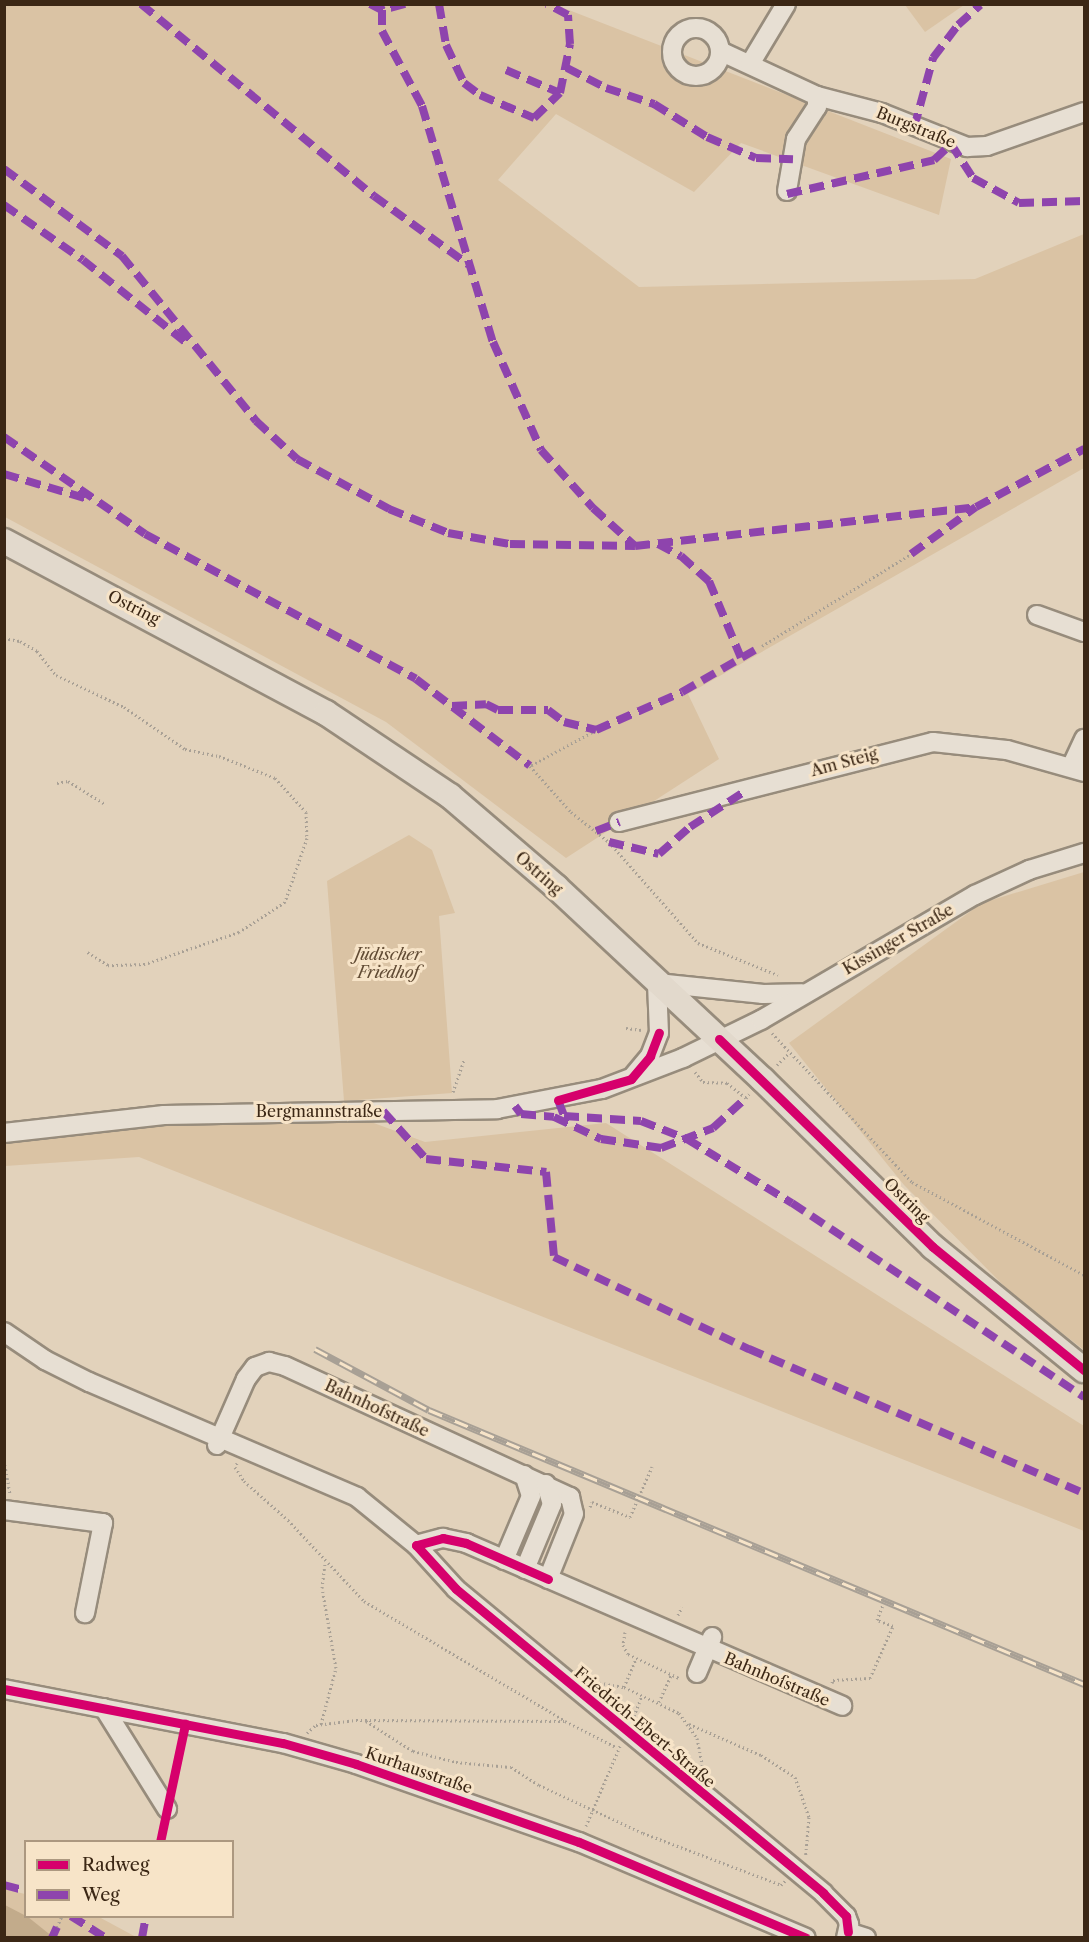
<!DOCTYPE html>
<meta charset="utf-8">
<style>
body{margin:0}
#map{position:relative;width:1089px;height:1942px;overflow:hidden;background:#e2d2bb;font-family:"Libre Caslon Text",serif}
div>[style]{position:absolute}
[style*='--x']{left:calc(var(--x)*1px);top:calc(var(--y)*1px);width:calc(var(--w)*1px);rotate:calc(var(--a)*1deg)}
.green>*{inset:0;background:#dac3a4}
.water>*{inset:0;background:#c2ab8b}
.path>*{height:3px;margin-top:-1.5px;transform-origin:0;background:repeating-linear-gradient(90deg,#a8a095 0 1.5px,transparent 0 4.5px)}
.roads{filter:drop-shadow(2px 0 #978c7c) drop-shadow(-2px 0 #978c7c) drop-shadow(0 2px #978c7c) drop-shadow(0 -2px #978c7c)}
.minor>*{height:18px;margin:-9px;padding:0 9px;transform-origin:9px;border-radius:9px;background:#e7dfd3}
.minor>.ring{margin:-9px;padding:0;box-sizing:content-box;background:none;border:18px solid #e7dfd3;border-radius:50%}
.major>*{height:24px;margin:-12px;padding:0 12px;transform-origin:12px;border-radius:12px;background:#e2d9cc}
.rail>*{height:7px;margin-top:-3.5px;transform-origin:0;background:repeating-linear-gradient(90deg,#f7e4c8 0 14px,#a8a095 0 28px);box-sizing:border-box;border-block:2px solid #a8a095}
.quiet>*{height:8px;margin-top:-4px;transform-origin:0;background:repeating-linear-gradient(90deg,#8e44ad 0 15px,transparent 0 23px)}
.cycleway>*{height:9px;margin:-4.5px;padding:0 4.5px;transform-origin:4.5px;border-radius:4.5px;background:#d6006c}
span{translate:-50% -50%;white-space:nowrap;text-align:center;line-height:1.15;-webkit-text-stroke:6px #f7e4c8;paint-order:stroke}
.street-label{font-size:16px;color:#3b2715}
.park-label{font-size:16px;color:#614b34;font-style:italic}
.frame{position:absolute;inset:0;border:6px solid #3b2715;pointer-events:none}
.legend{position:absolute;left:24px;top:1840px;width:210px;height:78px;box-sizing:border-box;background:#f7e4c8;border:2px solid #ac9880;margin:0;padding:8px 10px;list-style:none;font-size:18px;color:#3b2715}
.legend li{display:flex;align-items:center;gap:12px;height:30px}
.legend b{width:30px;border:2px solid #ac9880}
</style>
<div id="map">
<div class="green">
<i style="clip-path:polygon(4px 5px,556px 5px,951px 159px,939px 215px,741px 143px,694px 192px,556px 114px,498px 180px,639px 287px,975px 279px,1084px 234px,1084px 468px,688px 694px,719px 759px,566px 858px,386px 722px,5px 517px)"></i>
<i style="clip-path:polygon(905px 5px,964px 5px,925px 32px)"></i>
<i style="clip-path:polygon(409px 835px,432px 850px,455px 913px,439px 916px,452px 1093px,344px 1101px,327px 881px)"></i>
<i style="clip-path:polygon(1084px 872px,1084px 1350px,1013px 1295px,904px 1185px,789px 1043px,982px 903px)"></i>
<i style="clip-path:polygon(363px 1119px,425px 1142px,606px 1123px,1084px 1426px,1084px 1531px,139px 1157px,5px 1166px,5px 1141px,169px 1122px)"></i>
<i style="clip-path:polygon(4px 1889px,25px 1894px,26px 1916px,99px 1917px,136px 1937px,5px 1937px)"></i>
</div>
<div class="water">
<i style="clip-path:polygon(5px 1905px,28px 1917px,53px 1937px,5px 1937px)"></i>
</div>
<div class="path">
<i style="--x:980;--y:5;--w:2;--a:-27"></i>
<i style="--x:4;--y:638;--w:16;--a:11"></i>
<i style="--x:20;--y:641;--w:20;--a:30"></i>
<i style="--x:37;--y:651;--w:31;--a:52"></i>
<i style="--x:56;--y:675;--w:75;--a:25.2"></i>
<i style="--x:124;--y:707;--w:74;--a:34.5"></i>
<i style="--x:185;--y:749;--w:35;--a:12"></i>
<i style="--x:219;--y:756;--w:60;--a:21.4"></i>
<i style="--x:275;--y:778;--w:46;--a:47.6"></i>
<i style="--x:306;--y:812;--w:26;--a:88"></i>
<i style="--x:307;--y:838;--w:68;--a:109"></i>
<i style="--x:285;--y:902;--w:55;--a:146.9"></i>
<i style="--x:239;--y:932;--w:99;--a:161.2"></i>
<i style="--x:145;--y:964;--w:37;--a:178"></i>
<i style="--x:108;--y:965;--w:25;--a:-148"></i>
<i style="--x:762;--y:646;--w:175;--a:-31.7"></i>
<i style="--x:596;--y:730;--w:75;--a:151.4"></i>
<i style="--x:530;--y:766;--w:62;--a:48.3"></i>
<i style="--x:571;--y:812;--w:48;--a:38.3"></i>
<i style="--x:609;--y:842;--w:135;--a:48.6"></i>
<i style="--x:698;--y:943;--w:86;--a:21.8"></i>
<i style="--x:57;--y:783;--w:11;--a:-10"></i>
<i style="--x:68;--y:781;--w:44;--a:31.9"></i>
<i style="--x:626;--y:1028;--w:16;--a:7"></i>
<i style="--x:772;--y:1033;--w:204;--a:46.8"></i>
<i style="--x:912;--y:1182;--w:196;--a:28.4"></i>
<i style="--x:777;--y:1065;--w:16;--a:-45"></i>
<i style="--x:695;--y:1072;--w:13;--a:51"></i>
<i style="--x:703;--y:1082;--w:24;--a:2"></i>
<i style="--x:727;--y:1083;--w:24;--a:38"></i>
<i style="--x:746;--y:1098;--w:5;--a:-53"></i>
<i style="--x:453;--y:1092;--w:34;--a:-71"></i>
<i style="--x:4;--y:1460;--w:34;--a:80"></i>
<i style="--x:237;--y:1463;--w:4;--a:117"></i>
<i style="--x:235;--y:1467;--w:17;--a:57"></i>
<i style="--x:244;--y:1481;--w:59;--a:41.6"></i>
<i style="--x:288;--y:1520;--w:111;--a:46.8"></i>
<i style="--x:364;--y:1601;--w:234;--a:30.8"></i>
<i style="--x:565;--y:1721;--w:57;--a:27"></i>
<i style="--x:590;--y:1507;--w:5;--a:-68"></i>
<i style="--x:592;--y:1502;--w:41;--a:21.5"></i>
<i style="--x:630;--y:1517;--w:55;--a:-66.3"></i>
<i style="--x:678;--y:1615;--w:9;--a:-63"></i>
<i style="--x:625;--y:1632;--w:13;--a:99"></i>
<i style="--x:623;--y:1645;--w:10;--a:61"></i>
<i style="--x:628;--y:1654;--w:56;--a:25.2"></i>
<i style="--x:595;--y:1682;--w:29;--a:10"></i>
<i style="--x:624;--y:1687;--w:61;--a:25.3"></i>
<i style="--x:679;--y:1713;--w:31;--a:54"></i>
<i style="--x:697;--y:1738;--w:33;--a:79"></i>
<i style="--x:832;--y:1683;--w:3;--a:-72"></i>
<i style="--x:833;--y:1680;--w:37;--a:-3"></i>
<i style="--x:870;--y:1678;--w:57;--a:-66.1"></i>
<i style="--x:893;--y:1626;--w:17;--a:-159"></i>
<i style="--x:877;--y:1620;--w:17;--a:-69"></i>
<i style="--x:624;--y:1687;--w:30;--a:-67"></i>
<i style="--x:659;--y:1702;--w:30;--a:-66"></i>
<i style="--x:634;--y:1716;--w:22;--a:-69"></i>
<i style="--x:366;--y:1721;--w:56;--a:32.6"></i>
<i style="--x:413;--y:1751;--w:44;--a:14.3"></i>
<i style="--x:456;--y:1762;--w:55;--a:5.2"></i>
<i style="--x:511;--y:1767;--w:33;--a:33"></i>
<i style="--x:539;--y:1785;--w:115;--a:24.8"></i>
<i style="--x:643;--y:1833;--w:147;--a:20.6"></i>
<i style="--x:781;--y:1885;--w:6;--a:-45"></i>
<i style="--x:321;--y:1724;--w:58;--a:-75"></i>
<i style="--x:336;--y:1668;--w:81;--a:-99.9"></i>
<i style="--x:322;--y:1588;--w:25;--a:-83"></i>
<i style="--x:689;--y:1724;--w:78;--a:23.3"></i>
<i style="--x:761;--y:1755;--w:40;--a:32.9"></i>
<i style="--x:795;--y:1777;--w:42;--a:70.7"></i>
<i style="--x:809;--y:1817;--w:38;--a:95"></i>
<i style="--x:307;--y:1733;--w:12;--a:-42"></i>
<i style="--x:316;--y:1725;--w:40;--a:-7.1"></i>
<i style="--x:356;--y:1720;--w:208;--a:0.3"></i>
<i style="--x:586;--y:1826;--w:87;--a:-67"></i>
<i style="--x:57;--y:1927;--w:12;--a:-66"></i>
</div>
<div class="roads">
<div class="minor">
<i class="ring" style="left:672px;top:28px;width:30px;height:30px"></i>
<i style="--x:722;--y:52;--w:105;--a:24.9"></i>
<i style="--x:817;--y:96;--w:67;--a:14.7"></i>
<i style="--x:882;--y:113;--w:92;--a:21.8"></i>
<i style="--x:967;--y:147;--w:20;--a:-3"></i>
<i style="--x:987;--y:146;--w:103;--a:-19.3"></i>
<i style="--x:750;--y:64;--w:70;--a:-59"></i>
<i style="--x:787;--y:191;--w:53;--a:-80.2"></i>
<i style="--x:796;--y:139;--w:38;--a:-57"></i>
<i style="--x:817;--y:107;--w:11;--a:-90"></i>
<i style="--x:1037;--y:615;--w:50;--a:19.9"></i>
<i style="--x:1072;--y:765;--w:29;--a:-65"></i>
<i style="--x:619;--y:822;--w:324;--a:-14.3"></i>
<i style="--x:933;--y:742;--w:74;--a:6.2"></i>
<i style="--x:1007;--y:750;--w:80;--a:15.9"></i>
<i style="--x:634;--y:1075;--w:25;--a:-50"></i>
<i style="--x:650;--y:1056;--w:25;--a:-69"></i>
<i style="--x:659;--y:1033;--w:50;--a:-92.3"></i>
<i style="--x:657;--y:983;--w:107;--a:5.9"></i>
<i style="--x:763;--y:994;--w:39;--a:-1"></i>
<i style="--x:4;--y:1133;--w:161;--a:-6.4"></i>
<i style="--x:164;--y:1115;--w:333;--a:-1"></i>
<i style="--x:497;--y:1109;--w:107;--a:-10.8"></i>
<i style="--x:602;--y:1089;--w:87;--a:-20.9"></i>
<i style="--x:683;--y:1058;--w:87;--a:-26"></i>
<i style="--x:761;--y:1020;--w:248;--a:-30.3"></i>
<i style="--x:975;--y:895;--w:60;--a:-24.8"></i>
<i style="--x:1029;--y:870;--w:58;--a:-17.2"></i>
<i style="--x:4;--y:1332;--w:50;--a:34.3"></i>
<i style="--x:45;--y:1360;--w:49;--a:26.6"></i>
<i style="--x:89;--y:1382;--w:292;--a:23.2"></i>
<i style="--x:357;--y:1497;--w:76;--a:39.1"></i>
<i style="--x:416;--y:1545;--w:59;--a:47.7"></i>
<i style="--x:456;--y:1589;--w:477;--a:39.6"></i>
<i style="--x:823;--y:1893;--w:33;--a:45"></i>
<i style="--x:846;--y:1916;--w:9;--a:69"></i>
<i style="--x:849;--y:1924;--w:14;--a:102"></i>
<i style="--x:217;--y:1445;--w:72;--a:-66.3"></i>
<i style="--x:246;--y:1379;--w:15;--a:-53"></i>
<i style="--x:255;--y:1367;--w:15;--a:-20"></i>
<i style="--x:269;--y:1362;--w:16;--a:14"></i>
<i style="--x:285;--y:1366;--w:314;--a:24.7"></i>
<i style="--x:570;--y:1497;--w:17;--a:77"></i>
<i style="--x:574;--y:1514;--w:70;--a:111.8"></i>
<i style="--x:4;--y:1510;--w:100;--a:7.5"></i>
<i style="--x:103;--y:1523;--w:92;--a:101.3"></i>
<i style="--x:416;--y:1545;--w:28;--a:-15"></i>
<i style="--x:443;--y:1538;--w:24;--a:12"></i>
<i style="--x:466;--y:1543;--w:410;--a:23.4"></i>
<i style="--x:504;--y:1560;--w:69;--a:-67.1"></i>
<i style="--x:531;--y:1496;--w:22;--a:-108"></i>
<i style="--x:525;--y:1569;--w:70;--a:-67.4"></i>
<i style="--x:552;--y:1504;--w:21;--a:-107"></i>
<i style="--x:697;--y:1673;--w:39;--a:-67"></i>
<i style="--x:4;--y:1689;--w:284;--a:11"></i>
<i style="--x:283;--y:1743;--w:76;--a:16"></i>
<i style="--x:356;--y:1764;--w:236;--a:19.3"></i>
<i style="--x:579;--y:1842;--w:246;--a:22.9"></i>
<i style="--x:104;--y:1708;--w:119;--a:58"></i>
<i style="--x:848;--y:1932;--w:19;--a:18"></i>
</div>
<div class="major">
<i style="--x:4;--y:541;--w:365;--a:28.1"></i>
<i style="--x:326;--y:713;--w:149;--a:33.8"></i>
<i style="--x:450;--y:796;--w:140;--a:40.6"></i>
<i style="--x:556;--y:887;--w:283;--a:43"></i>
<i style="--x:763;--y:1080;--w:238;--a:44.5"></i>
<i style="--x:933;--y:1247;--w:195;--a:39.2"></i>
</div>
</div>
<div class="rail">
<i style="--x:315;--y:1349;--w:129;--a:28.2"></i>
<i style="--x:429;--y:1410;--w:710;--a:22.7"></i>
</div>
<div class="quiet">
<i style="--x:141;--y:4;--w:302;--a:39.5"></i>
<i style="--x:374;--y:196;--w:117;--a:36"></i>
<i style="--x:370;--y:4;--w:13;--a:27"></i>
<i style="--x:382;--y:10;--w:7;--a:-117"></i>
<i style="--x:405;--y:4;--w:24;--a:165"></i>
<i style="--x:382;--y:10;--w:21;--a:90"></i>
<i style="--x:382;--y:31;--w:85;--a:61.9"></i>
<i style="--x:422;--y:106;--w:246;--a:73.3"></i>
<i style="--x:493;--y:342;--w:118;--a:66"></i>
<i style="--x:541;--y:450;--w:78;--a:48.1"></i>
<i style="--x:593;--y:508;--w:57;--a:42.1"></i>
<i style="--x:439;--y:4;--w:42;--a:80.3"></i>
<i style="--x:446;--y:45;--w:42;--a:64.7"></i>
<i style="--x:464;--y:83;--w:20;--a:37"></i>
<i style="--x:480;--y:95;--w:59;--a:23.1"></i>
<i style="--x:534;--y:118;--w:36;--a:-44"></i>
<i style="--x:560;--y:93;--w:50;--a:-78.5"></i>
<i style="--x:570;--y:44;--w:29;--a:-94"></i>
<i style="--x:568;--y:15;--w:24;--a:-152"></i>
<i style="--x:567;--y:68;--w:44;--a:27.1"></i>
<i style="--x:606;--y:88;--w:51;--a:18.4"></i>
<i style="--x:654;--y:104;--w:62;--a:31.9"></i>
<i style="--x:707;--y:137;--w:53;--a:23.2"></i>
<i style="--x:756;--y:158;--w:37;--a:2"></i>
<i style="--x:506;--y:70;--w:59;--a:23.1"></i>
<i style="--x:914;--y:128;--w:73;--a:-74.8"></i>
<i style="--x:933;--y:58;--w:41;--a:-52.9"></i>
<i style="--x:958;--y:25;--w:30;--a:-42"></i>
<i style="--x:4;--y:169;--w:147;--a:36.4"></i>
<i style="--x:122;--y:256;--w:213;--a:50.9"></i>
<i style="--x:256;--y:421;--w:56;--a:42.8"></i>
<i style="--x:297;--y:459;--w:105;--a:28.5"></i>
<i style="--x:389;--y:509;--w:64;--a:22.1"></i>
<i style="--x:448;--y:533;--w:63;--a:10.1"></i>
<i style="--x:510;--y:544;--w:125;--a:0.9"></i>
<i style="--x:635;--y:546;--w:343;--a:-6.5"></i>
<i style="--x:787;--y:194;--w:151;--a:-13"></i>
<i style="--x:934;--y:160;--w:23;--a:-43"></i>
<i style="--x:951;--y:144;--w:40;--a:57.1"></i>
<i style="--x:973;--y:178;--w:52;--a:28.5"></i>
<i style="--x:1019;--y:203;--w:65;--a:-1.8"></i>
<i style="--x:4;--y:205;--w:96;--a:34.8"></i>
<i style="--x:83;--y:260;--w:136;--a:38.7"></i>
<i style="--x:4;--y:437;--w:171;--a:34.5"></i>
<i style="--x:145;--y:534;--w:307;--a:28.1"></i>
<i style="--x:416;--y:679;--w:143;--a:37.3"></i>
<i style="--x:4;--y:474;--w:88;--a:16.6"></i>
<i style="--x:658;--y:544;--w:26;--a:28"></i>
<i style="--x:681;--y:556;--w:38;--a:42"></i>
<i style="--x:709;--y:581;--w:83;--a:67.4"></i>
<i style="--x:911;--y:554;--w:80;--a:-35.9"></i>
<i style="--x:976;--y:507;--w:123;--a:-28.2"></i>
<i style="--x:452;--y:706;--w:34;--a:-3"></i>
<i style="--x:486;--y:704;--w:13;--a:27"></i>
<i style="--x:498;--y:710;--w:50;--a:0"></i>
<i style="--x:548;--y:710;--w:20;--a:37"></i>
<i style="--x:564;--y:722;--w:33;--a:14"></i>
<i style="--x:596;--y:730;--w:94;--a:-23.8"></i>
<i style="--x:682;--y:692;--w:92;--a:-29.9"></i>
<i style="--x:596;--y:831;--w:25;--a:-21"></i>
<i style="--x:609;--y:842;--w:51;--a:13.5"></i>
<i style="--x:659;--y:854;--w:41;--a:-41.1"></i>
<i style="--x:690;--y:827;--w:68;--a:-33"></i>
<i style="--x:558;--y:1100;--w:17;--a:69"></i>
<i style="--x:564;--y:1116;--w:77;--a:3.7"></i>
<i style="--x:641;--y:1121;--w:49;--a:21.4"></i>
<i style="--x:687;--y:1139;--w:123;--a:31.4"></i>
<i style="--x:792;--y:1203;--w:351;--a:33.6"></i>
<i style="--x:515;--y:1106;--w:10;--a:53"></i>
<i style="--x:521;--y:1114;--w:33;--a:5"></i>
<i style="--x:554;--y:1117;--w:52;--a:25.1"></i>
<i style="--x:601;--y:1139;--w:61;--a:8.5"></i>
<i style="--x:661;--y:1148;--w:56;--a:-21"></i>
<i style="--x:713;--y:1128;--w:45;--a:-42.3"></i>
<i style="--x:383;--y:1111;--w:64;--a:48.1"></i>
<i style="--x:426;--y:1159;--w:121;--a:6.2"></i>
<i style="--x:546;--y:1172;--w:85;--a:84.6"></i>
<i style="--x:554;--y:1257;--w:216;--a:25.3"></i>
<i style="--x:749;--y:1349;--w:365;--a:23.3"></i>
<i style="--x:4;--y:1885;--w:23;--a:15"></i>
<i style="--x:71;--y:1916;--w:41;--a:32.2"></i>
<i style="--x:52;--y:1938;--w:12;--a:-66"></i>
<i style="--x:142;--y:1938;--w:22;--a:-80"></i>
</div>
<div class="cycleway">
<i style="--x:719;--y:1039;--w:298;--a:44.2"></i>
<i style="--x:933;--y:1247;--w:195;--a:39.2"></i>
<i style="--x:558;--y:1100;--w:76;--a:-16"></i>
<i style="--x:631;--y:1079;--w:30;--a:-50"></i>
<i style="--x:650;--y:1056;--w:25;--a:-69"></i>
<i style="--x:548;--y:1579;--w:90;--a:-156.3"></i>
<i style="--x:466;--y:1543;--w:24;--a:-168"></i>
<i style="--x:443;--y:1538;--w:28;--a:165"></i>
<i style="--x:416;--y:1545;--w:59;--a:47.7"></i>
<i style="--x:456;--y:1589;--w:477;--a:39.6"></i>
<i style="--x:823;--y:1893;--w:33;--a:45"></i>
<i style="--x:846;--y:1916;--w:16;--a:83"></i>
<i style="--x:4;--y:1689;--w:284;--a:11"></i>
<i style="--x:283;--y:1743;--w:76;--a:16"></i>
<i style="--x:356;--y:1764;--w:236;--a:19.3"></i>
<i style="--x:579;--y:1842;--w:246;--a:22.9"></i>
<i style="--x:160;--y:1842;--w:121;--a:-78"></i>
</div>
<div class="street-label">
<span style="left:916px;top:127px;rotate:22deg">Burgstraße</span>
<span style="left:134px;top:607px;rotate:27deg">Ostring</span>
<span style="left:844px;top:762px;rotate:-15deg">Am Steig</span>
<span style="left:539px;top:873px;rotate:41deg">Ostring</span>
<span style="left:898px;top:939px;rotate:-30deg">Kissinger Straße</span>
<span style="left:319px;top:1111px">Bergmannstraße</span>
<span style="left:907px;top:1200px;rotate:44deg">Ostring</span>
<span style="left:377px;top:1408px;rotate:25deg">Bahnhofstraße</span>
<span style="left:777px;top:1679px;rotate:23deg">Bahnhofstraße</span>
<span style="left:645px;top:1727px;rotate:40deg">Friedrich-Ebert-Straße</span>
<span style="left:419px;top:1770px;rotate:19deg">Kurhausstraße</span>
</div>
<div class="park-label">
<span style="left:388px;top:963px">Jüdischer<br>Friedhof</span>
</div>
<div class="frame"></div>
<ul class="legend">
<li><b style="height:8px;background:#d6006c"></b>Radweg</li>
<li><b style="height:8px;background:#8e44ad"></b>Weg</li>
</ul>
</div>
